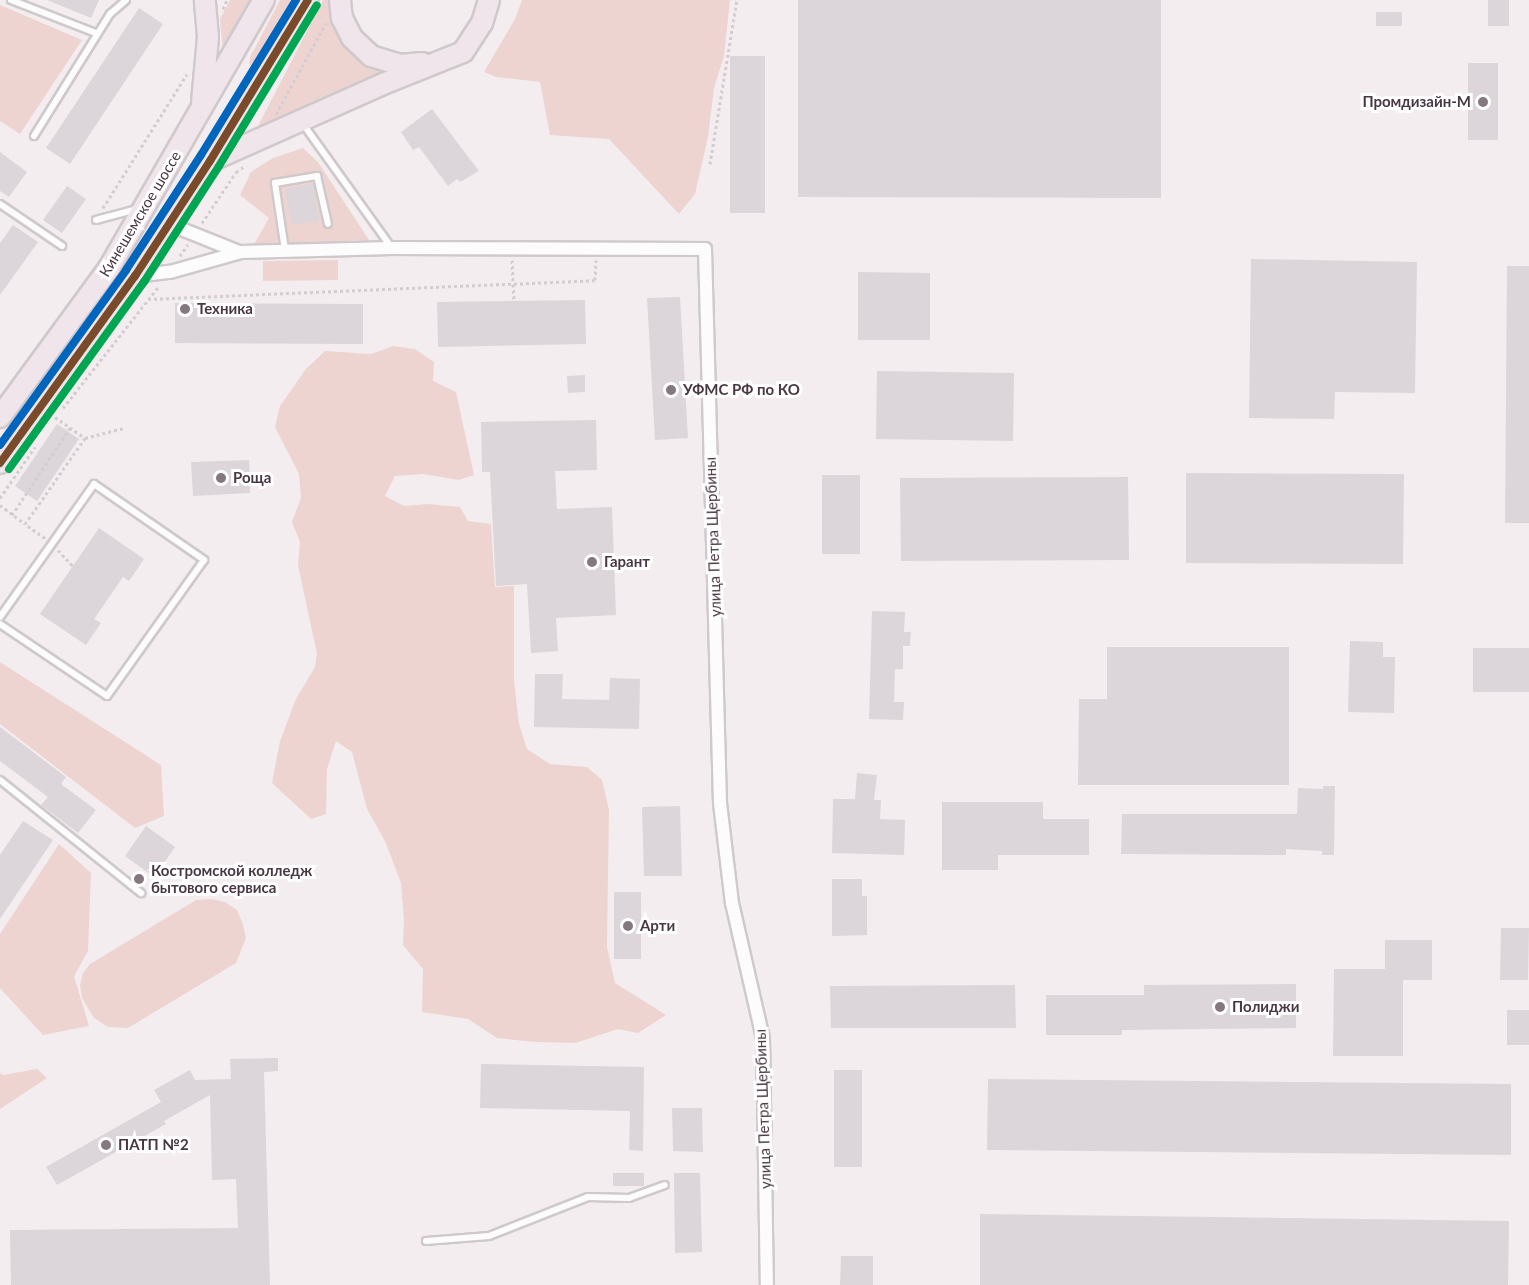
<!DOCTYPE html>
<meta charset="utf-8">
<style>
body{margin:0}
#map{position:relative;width:1529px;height:1285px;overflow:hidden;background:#f3edf0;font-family:Lato,sans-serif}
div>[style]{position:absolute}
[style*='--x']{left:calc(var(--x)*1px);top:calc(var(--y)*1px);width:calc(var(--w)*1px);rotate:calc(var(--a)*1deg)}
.green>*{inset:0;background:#edd4d0}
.building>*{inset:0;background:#dcd5d9}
.path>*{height:3px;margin-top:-1.5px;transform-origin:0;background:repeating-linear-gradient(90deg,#d3ccd0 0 3px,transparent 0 6px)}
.roads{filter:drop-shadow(2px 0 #cfc9cc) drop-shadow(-2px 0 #cfc9cc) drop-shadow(0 2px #cfc9cc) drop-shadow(0 -2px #cfc9cc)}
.lane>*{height:6px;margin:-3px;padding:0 3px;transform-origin:3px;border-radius:3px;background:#fdfcfd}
.street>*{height:12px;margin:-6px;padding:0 6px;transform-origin:6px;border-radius:6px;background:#fdfcfd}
.primary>*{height:20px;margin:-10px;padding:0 10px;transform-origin:10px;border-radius:10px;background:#f1e5ec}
.bus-1>*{height:8px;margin:-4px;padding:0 4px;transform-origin:4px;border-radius:4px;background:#7a4b2a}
.bus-2>*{height:8px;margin:-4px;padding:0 4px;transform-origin:4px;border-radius:4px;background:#00a651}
.bus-3>*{height:8px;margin:-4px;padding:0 4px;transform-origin:4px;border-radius:4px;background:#0065bd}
.dots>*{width:16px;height:16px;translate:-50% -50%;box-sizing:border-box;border:3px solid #fff;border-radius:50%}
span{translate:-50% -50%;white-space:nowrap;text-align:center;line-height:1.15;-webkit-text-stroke:6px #fff;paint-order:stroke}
.poi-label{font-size:15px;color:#493843;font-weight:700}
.right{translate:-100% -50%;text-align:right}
.left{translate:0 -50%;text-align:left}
.street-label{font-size:15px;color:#493843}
</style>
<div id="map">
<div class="green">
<i style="clip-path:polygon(230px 0,251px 0,223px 53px,220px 19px)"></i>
<i style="clip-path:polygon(280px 0,296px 0,262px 63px,256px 68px,249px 64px,250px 57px)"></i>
<i style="clip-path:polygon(323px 0,331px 0,340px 37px,352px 52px,387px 76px,258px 126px)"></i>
<i style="clip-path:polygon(522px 0,730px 0,724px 56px,714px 88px,708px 137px,695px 194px,679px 214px,609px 139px,550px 135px,540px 82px,496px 77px,484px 72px,515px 19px)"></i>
<i style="clip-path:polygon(0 5px,82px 40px,20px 134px,0 121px)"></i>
<i style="clip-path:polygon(303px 148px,318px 162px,369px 240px,253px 246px,269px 218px,240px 195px,251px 172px,273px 158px)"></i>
<i style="clip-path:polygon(338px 260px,338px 280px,263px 281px,263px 261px)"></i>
<i style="clip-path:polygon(393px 346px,415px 349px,434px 362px,433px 381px,456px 392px,474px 475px,459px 480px,423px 474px,395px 476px,385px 496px,404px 506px,428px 504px,460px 507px,468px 521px,491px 524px,495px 587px,514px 586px,514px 680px,519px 724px,527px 749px,550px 764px,587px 767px,602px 780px,609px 810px,607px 947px,615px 983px,666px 1015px,638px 1033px,618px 1029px,575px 1043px,536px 1042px,497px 1038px,468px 1019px,422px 1012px,423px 969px,403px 945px,404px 920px,401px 883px,385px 841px,367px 809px,352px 752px,336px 741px,327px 769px,326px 814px,311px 819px,272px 783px,280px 741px,296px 699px,315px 667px,317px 654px,298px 565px,300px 542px,292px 522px,301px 498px,299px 474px,275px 427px,280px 406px,306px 369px,325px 351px,371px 354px)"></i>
<i style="clip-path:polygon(0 662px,161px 765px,164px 816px,135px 828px,0 724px)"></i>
<i style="clip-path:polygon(59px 844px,91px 873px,88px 951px,74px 976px,89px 1026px,43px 1035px,0 988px,0 934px)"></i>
<i style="clip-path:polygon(211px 899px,225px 902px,237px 910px,243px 924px,246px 938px,236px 963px,128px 1028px,108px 1027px,94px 1018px,82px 998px,80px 985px,83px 973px,90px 964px,196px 900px)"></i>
<i style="clip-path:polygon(37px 1069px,47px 1078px,0 1109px,0 1073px,3px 1075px)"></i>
</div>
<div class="building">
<i style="clip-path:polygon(47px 0,99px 0,91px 18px)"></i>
<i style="clip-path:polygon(798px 0,1161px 0,1161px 198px,798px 197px)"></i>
<i style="clip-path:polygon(1488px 0,1509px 0,1509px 26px,1488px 26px)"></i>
<i style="clip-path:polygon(139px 8px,163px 24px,70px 164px,46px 148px)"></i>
<i style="clip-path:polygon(1376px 12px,1402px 12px,1402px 26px,1376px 26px)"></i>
<i style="clip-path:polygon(730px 56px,765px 56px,765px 213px,730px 213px)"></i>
<i style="clip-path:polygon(1468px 63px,1498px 63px,1498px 140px,1468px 140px)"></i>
<i style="clip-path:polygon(432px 109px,479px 171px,460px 182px,457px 179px,448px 186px,419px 147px,413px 150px,401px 132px)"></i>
<i style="clip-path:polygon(0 152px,27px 172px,9px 197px,0 191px)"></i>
<i style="clip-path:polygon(313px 184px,319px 220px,292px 225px,285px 189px)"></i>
<i style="clip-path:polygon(67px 186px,86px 199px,62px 233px,43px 220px)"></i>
<i style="clip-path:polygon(13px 225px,38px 242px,0 295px,0 243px)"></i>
<i style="clip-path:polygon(1251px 259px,1417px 262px,1415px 393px,1335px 392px,1334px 419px,1249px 418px)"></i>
<i style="clip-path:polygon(1507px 266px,1529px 266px,1529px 523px,1505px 523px)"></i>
<i style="clip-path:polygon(858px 272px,930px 273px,930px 340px,858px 340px)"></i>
<i style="clip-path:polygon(680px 297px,688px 438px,655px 440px,647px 298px)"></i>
<i style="clip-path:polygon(585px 300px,586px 344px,438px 347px,437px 302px)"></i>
<i style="clip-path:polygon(175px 303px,363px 304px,363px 344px,175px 343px)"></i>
<i style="clip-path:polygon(877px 371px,1014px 373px,1013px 441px,876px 439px)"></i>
<i style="clip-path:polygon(585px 375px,585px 392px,568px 393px,567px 376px)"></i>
<i style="clip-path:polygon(596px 420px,597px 470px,555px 471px,557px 509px,612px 507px,616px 615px,556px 618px,558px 651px,531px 653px,527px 584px,496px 586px,490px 472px,482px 472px,481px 422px)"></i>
<i style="clip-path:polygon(57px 424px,79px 439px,37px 501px,15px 486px)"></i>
<i style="clip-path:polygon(249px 460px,250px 493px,193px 496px,191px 462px)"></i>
<i style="clip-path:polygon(1186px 473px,1404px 474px,1403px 564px,1186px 563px)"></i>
<i style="clip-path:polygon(822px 475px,860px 475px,860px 554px,822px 554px)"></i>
<i style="clip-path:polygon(1128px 477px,1129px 560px,901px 561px,900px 478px)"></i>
<i style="clip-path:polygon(99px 528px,144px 559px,129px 581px,123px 577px,94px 619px,101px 623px,86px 645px,40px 614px)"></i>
<i style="clip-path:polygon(872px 611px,905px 612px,904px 632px,911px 632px,910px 646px,903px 646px,903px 669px,895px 669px,894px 702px,904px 702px,903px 720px,869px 719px)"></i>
<i style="clip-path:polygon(1350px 641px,1383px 642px,1383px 657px,1395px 657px,1394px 713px,1348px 712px)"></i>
<i style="clip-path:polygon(1107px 647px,1289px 647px,1289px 785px,1078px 785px,1079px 699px,1107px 699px)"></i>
<i style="clip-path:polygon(1473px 648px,1529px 648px,1529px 692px,1473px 692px)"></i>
<i style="clip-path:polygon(535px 674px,563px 674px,562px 699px,609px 700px,610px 678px,640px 679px,639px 729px,534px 727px)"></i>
<i style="clip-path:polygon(0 727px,66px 777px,61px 784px,96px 810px,78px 833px,41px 805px,48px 797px,0 761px)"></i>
<i style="clip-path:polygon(857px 773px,877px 775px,874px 800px,881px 800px,880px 819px,905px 820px,904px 855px,832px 853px,833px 799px,855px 799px)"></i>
<i style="clip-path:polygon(1323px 786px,1335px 786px,1334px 855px,1322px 855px,1322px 851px,1286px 849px,1286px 855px,1121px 854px,1122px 814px,1297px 814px,1298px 788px,1323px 789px)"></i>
<i style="clip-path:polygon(942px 802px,1043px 802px,1043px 819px,1089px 819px,1089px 855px,998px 855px,998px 870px,942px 870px)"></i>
<i style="clip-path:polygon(680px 806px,682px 876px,644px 876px,642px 807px)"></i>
<i style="clip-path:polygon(23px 821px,53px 840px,0 919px,0 855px)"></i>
<i style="clip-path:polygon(146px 826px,175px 847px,154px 877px,125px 856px)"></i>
<i style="clip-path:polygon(832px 879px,862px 879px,862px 896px,867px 896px,867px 935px,832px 936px)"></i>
<i style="clip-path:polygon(614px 892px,641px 892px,641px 959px,614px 959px)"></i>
<i style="clip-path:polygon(1501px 928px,1529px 928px,1528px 980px,1500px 980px)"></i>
<i style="clip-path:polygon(1385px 940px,1432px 940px,1432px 980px,1403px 980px,1403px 1056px,1333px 1056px,1334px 969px,1385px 969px)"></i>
<i style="clip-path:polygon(1296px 984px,1296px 1028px,1122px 1030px,1122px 1035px,1046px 1035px,1046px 995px,1144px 995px,1144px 985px)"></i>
<i style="clip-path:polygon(1015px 985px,1016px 1028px,831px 1028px,830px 986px)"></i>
<i style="clip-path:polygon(1507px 1010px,1529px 1010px,1529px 1045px,1507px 1045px)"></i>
<i style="clip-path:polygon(278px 1058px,278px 1071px,264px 1072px,270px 1285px,11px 1285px,10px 1230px,238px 1228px,236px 1179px,212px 1180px,210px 1095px,164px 1121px,166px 1124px,57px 1185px,46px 1167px,161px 1102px,154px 1090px,190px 1070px,195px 1080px,231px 1079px,230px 1059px)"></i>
<i style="clip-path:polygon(481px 1064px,644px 1067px,643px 1151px,629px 1150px,630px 1111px,480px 1108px)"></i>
<i style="clip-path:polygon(834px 1070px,862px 1070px,862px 1167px,834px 1167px)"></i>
<i style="clip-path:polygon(988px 1079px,1511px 1084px,1511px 1155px,987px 1150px)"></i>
<i style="clip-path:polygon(672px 1108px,702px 1108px,703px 1152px,673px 1151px)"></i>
<i style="clip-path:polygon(613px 1173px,644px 1173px,644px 1186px,613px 1186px)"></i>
<i style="clip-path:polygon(674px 1173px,700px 1173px,702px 1252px,675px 1253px)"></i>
<i style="clip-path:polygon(980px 1214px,1509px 1221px,1508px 1285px,980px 1285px)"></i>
<i style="clip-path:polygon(841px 1256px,873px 1256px,873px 1285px,840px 1285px)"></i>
</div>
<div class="path">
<i style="--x:223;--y:9;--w:10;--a:-66"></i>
<i style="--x:276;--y:114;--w:104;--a:-61.2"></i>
<i style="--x:710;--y:164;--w:166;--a:-80.7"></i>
<i style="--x:103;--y:208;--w:158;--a:-57.9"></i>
<i style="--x:202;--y:223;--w:61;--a:-56.3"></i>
<i style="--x:236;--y:172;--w:12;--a:-35"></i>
<i style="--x:180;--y:256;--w:14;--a:-56"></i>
<i style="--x:512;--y:260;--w:42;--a:87.3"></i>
<i style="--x:148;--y:299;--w:447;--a:-2.4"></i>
<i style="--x:595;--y:280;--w:20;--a:-87"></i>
<i style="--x:63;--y:408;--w:155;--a:-51.8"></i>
<i style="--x:55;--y:417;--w:37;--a:35"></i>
<i style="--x:0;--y:498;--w:62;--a:-55.5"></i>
<i style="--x:0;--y:505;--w:31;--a:37"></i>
<i style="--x:12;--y:515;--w:105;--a:-56.3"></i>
<i style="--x:45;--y:538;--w:24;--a:-145"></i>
<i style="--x:25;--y:524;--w:105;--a:-55.1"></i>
<i style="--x:85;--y:438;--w:40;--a:-14.4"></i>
<i style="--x:58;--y:550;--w:22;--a:47"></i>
</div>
<div class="roads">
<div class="lane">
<i style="--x:11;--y:0;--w:93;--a:21.3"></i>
<i style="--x:303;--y:124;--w:151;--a:54.4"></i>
<i style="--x:34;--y:136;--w:144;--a:-58.1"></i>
<i style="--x:110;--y:14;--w:21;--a:-41"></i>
<i style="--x:0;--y:204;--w:75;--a:34.1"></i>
<i style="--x:96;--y:220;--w:42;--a:-15"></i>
<i style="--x:285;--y:250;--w:68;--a:-98.5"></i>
<i style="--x:275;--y:183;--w:43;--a:-9.5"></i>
<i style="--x:317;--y:176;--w:49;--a:77.1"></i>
<i style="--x:0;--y:617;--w:163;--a:-54.7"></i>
<i style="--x:94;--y:484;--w:134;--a:34.6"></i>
<i style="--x:204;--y:560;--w:167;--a:125.5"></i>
<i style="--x:107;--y:696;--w:129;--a:-146.1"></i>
<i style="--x:0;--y:780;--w:181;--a:38.7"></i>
<i style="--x:426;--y:1241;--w:63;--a:-4.5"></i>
<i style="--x:489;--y:1236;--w:106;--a:-21.5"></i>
<i style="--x:588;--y:1197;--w:41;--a:1.4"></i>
<i style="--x:629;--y:1198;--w:38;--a:-20"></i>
</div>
<div class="street">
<i style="--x:169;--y:224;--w:75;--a:21.8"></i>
<i style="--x:135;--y:276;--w:35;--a:-7"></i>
<i style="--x:170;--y:272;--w:74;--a:-15.7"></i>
<i style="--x:241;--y:252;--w:151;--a:-1.5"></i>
<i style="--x:392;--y:248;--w:313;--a:0.2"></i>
<i style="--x:705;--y:249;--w:554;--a:88.45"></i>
<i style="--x:720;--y:803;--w:101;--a:83.2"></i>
<i style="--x:732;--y:903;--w:139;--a:77.1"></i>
<i style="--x:763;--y:1038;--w:247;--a:89.1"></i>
</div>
<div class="primary">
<i style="--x:340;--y:0;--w:18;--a:84"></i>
<i style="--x:342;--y:18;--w:22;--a:63"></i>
<i style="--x:352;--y:38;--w:26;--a:43"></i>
<i style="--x:371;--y:56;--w:30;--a:17"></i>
<i style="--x:400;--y:65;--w:22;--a:-5"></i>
<i style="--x:202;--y:102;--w:65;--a:-84.7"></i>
<i style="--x:208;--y:37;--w:37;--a:-95"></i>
<i style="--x:210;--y:161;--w:189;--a:-24"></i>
<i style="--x:383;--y:84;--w:86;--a:-21.8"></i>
<i style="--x:463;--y:52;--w:35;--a:-57"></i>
<i style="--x:482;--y:23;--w:24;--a:-73"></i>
<i style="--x:0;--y:417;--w:185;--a:-53.8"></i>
<i style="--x:109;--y:268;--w:310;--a:-60"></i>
<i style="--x:0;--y:463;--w:231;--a:-54.2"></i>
<i style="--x:135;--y:276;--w:137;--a:-56.9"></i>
<i style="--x:210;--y:161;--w:188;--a:-58.7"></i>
</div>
</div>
<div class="bus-1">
<i style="--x:0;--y:463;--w:231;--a:-54.2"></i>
<i style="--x:135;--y:276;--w:137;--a:-56.9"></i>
<i style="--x:210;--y:161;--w:188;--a:-58.7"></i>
</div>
<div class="bus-2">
<i style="--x:9;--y:469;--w:231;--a:-54.2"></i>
<i style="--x:144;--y:282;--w:138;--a:-57.1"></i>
<i style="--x:219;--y:166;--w:188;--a:-58.7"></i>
</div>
<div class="bus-3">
<i style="--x:0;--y:445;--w:216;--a:-54.2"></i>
<i style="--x:126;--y:270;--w:137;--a:-56.9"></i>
<i style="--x:201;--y:155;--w:182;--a:-58.5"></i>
</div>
<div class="dots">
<i style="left:1483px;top:102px;background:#847780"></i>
<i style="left:185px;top:309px;background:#847780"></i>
<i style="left:671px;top:390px;background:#847780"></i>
<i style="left:221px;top:478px;background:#847780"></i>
<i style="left:592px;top:562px;background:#847780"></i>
<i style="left:139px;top:879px;background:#847780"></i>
<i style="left:628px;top:926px;background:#847780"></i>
<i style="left:1220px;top:1007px;background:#847780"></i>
<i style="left:106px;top:1145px;background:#847780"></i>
</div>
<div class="poi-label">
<span class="right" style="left:1471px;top:102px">Промдизайн-М</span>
<span class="left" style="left:197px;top:309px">Техника</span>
<span class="left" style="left:683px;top:390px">УФМС РФ по КО</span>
<span class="left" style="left:233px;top:478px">Роща</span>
<span class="left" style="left:604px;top:562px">Гарант</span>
<span class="left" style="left:151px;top:879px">Костромской колледж<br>бытового сервиса</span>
<span class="left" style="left:640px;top:926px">Арти</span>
<span class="left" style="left:1232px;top:1007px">Полиджи</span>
<span class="left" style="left:118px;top:1145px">ПАТП №2</span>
</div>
<div class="street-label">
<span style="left:140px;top:214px;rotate:-59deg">Кинешемское шоссе</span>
<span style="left:713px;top:537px;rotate:-92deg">улица Петра Щербины</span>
<span style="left:763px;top:1109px;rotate:-92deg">улица Петра Щербины</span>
</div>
</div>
